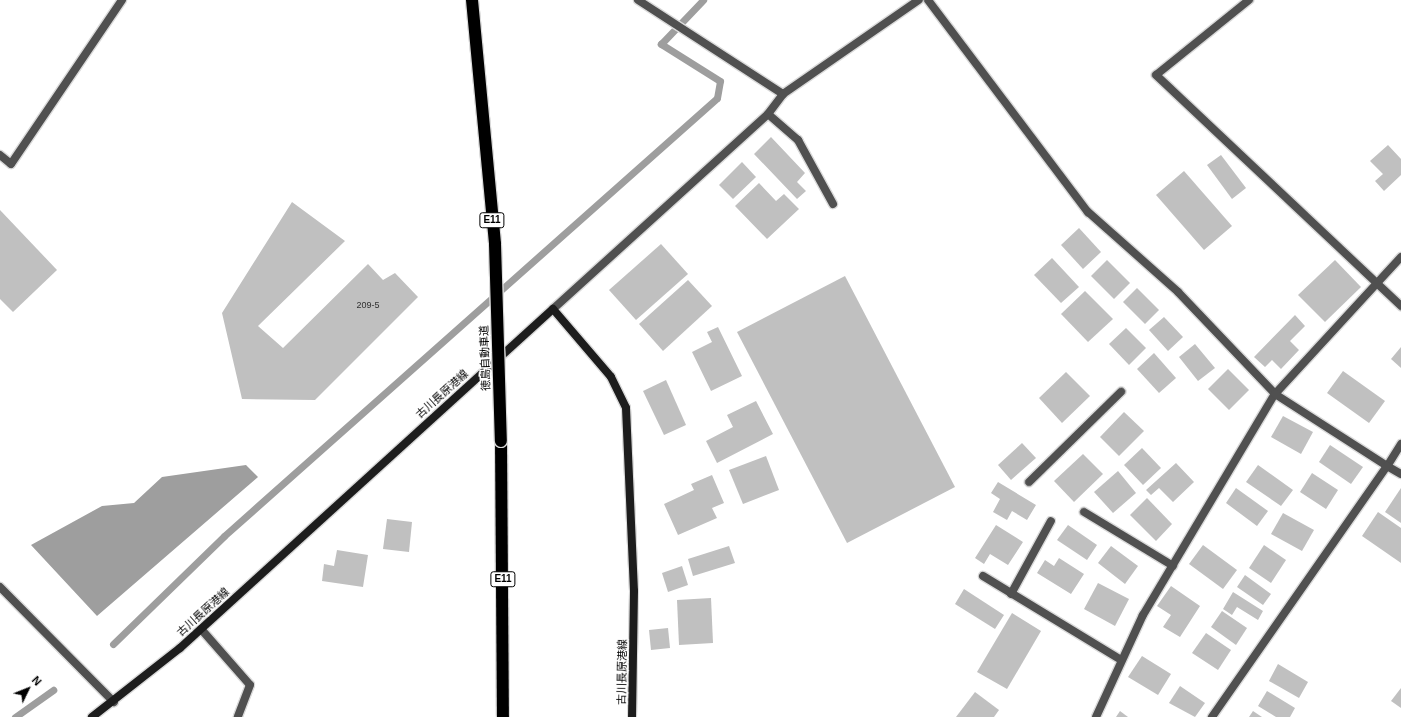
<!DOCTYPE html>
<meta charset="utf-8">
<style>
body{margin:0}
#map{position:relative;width:1401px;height:717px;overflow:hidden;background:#fff;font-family:Helvetica,"Noto Sans JP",sans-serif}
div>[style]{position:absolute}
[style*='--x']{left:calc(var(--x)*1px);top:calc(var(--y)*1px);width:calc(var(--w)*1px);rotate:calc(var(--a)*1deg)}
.water>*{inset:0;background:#9e9e9e}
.stream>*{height:7px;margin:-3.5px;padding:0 3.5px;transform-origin:3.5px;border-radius:3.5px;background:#9e9e9e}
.building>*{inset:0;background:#c0c0c0}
.roads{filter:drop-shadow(1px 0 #dbdbdb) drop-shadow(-1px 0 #dbdbdb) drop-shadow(0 1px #dbdbdb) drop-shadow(0 -1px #dbdbdb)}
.minor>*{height:8px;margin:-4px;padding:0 4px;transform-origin:4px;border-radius:4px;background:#505050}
.tertiary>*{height:8px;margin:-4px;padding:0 4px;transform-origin:4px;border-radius:4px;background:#505050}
.secondary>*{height:8px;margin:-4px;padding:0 4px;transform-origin:4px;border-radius:4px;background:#1d1d1d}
.motorway>*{height:12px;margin:-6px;padding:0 6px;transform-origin:6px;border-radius:6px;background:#000}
.bridges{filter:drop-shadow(1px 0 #dbdbdb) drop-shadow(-1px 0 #dbdbdb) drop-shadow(0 1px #dbdbdb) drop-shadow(0 -1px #dbdbdb)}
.motorway-bridge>*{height:12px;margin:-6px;padding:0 6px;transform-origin:6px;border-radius:6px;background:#000}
span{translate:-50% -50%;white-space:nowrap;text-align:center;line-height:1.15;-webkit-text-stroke:3px #fff;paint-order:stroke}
.number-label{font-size:9px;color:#303030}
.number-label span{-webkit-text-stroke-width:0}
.shield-label span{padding:1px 3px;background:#fff;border:1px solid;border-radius:3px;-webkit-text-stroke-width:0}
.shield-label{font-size:10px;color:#000;font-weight:700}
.street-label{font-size:11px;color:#000}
.north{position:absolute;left:8px;top:669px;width:40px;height:40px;-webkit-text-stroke:3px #fff;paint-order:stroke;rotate:47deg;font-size:11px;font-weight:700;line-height:16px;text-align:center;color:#000}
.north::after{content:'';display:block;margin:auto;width:14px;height:18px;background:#000;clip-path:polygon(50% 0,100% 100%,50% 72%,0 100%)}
</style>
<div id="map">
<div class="water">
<i style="clip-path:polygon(246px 465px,258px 477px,97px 616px,31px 545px,102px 506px,134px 503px,162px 477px)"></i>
</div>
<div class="stream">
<i style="--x:113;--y:644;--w:155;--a:-44.2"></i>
<i style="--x:224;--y:536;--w:659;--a:-41.62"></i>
<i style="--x:717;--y:98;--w:17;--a:-80"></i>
<i style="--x:720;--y:81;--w:70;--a:-147.9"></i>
<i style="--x:661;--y:44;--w:61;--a:-46.3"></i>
<i style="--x:15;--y:717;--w:47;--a:-35.4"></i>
</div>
<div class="building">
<i style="clip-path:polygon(771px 137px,805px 173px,797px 182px,806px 191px,797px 199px,754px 154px)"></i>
<i style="clip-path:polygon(1388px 145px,1401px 159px,1401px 175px,1384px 191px,1375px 181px,1383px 174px,1370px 161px)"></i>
<i style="clip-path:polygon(1221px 155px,1246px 188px,1232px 199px,1207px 165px)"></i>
<i style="clip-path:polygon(742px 162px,756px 177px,733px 199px,719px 185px)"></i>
<i style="clip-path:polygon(1184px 171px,1232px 226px,1204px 250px,1156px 195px)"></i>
<i style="clip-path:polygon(759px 183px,776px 201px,784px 194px,799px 209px,767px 239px,735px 206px)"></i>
<i style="clip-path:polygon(292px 202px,345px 241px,258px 326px,283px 348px,368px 264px,383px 280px,395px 273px,418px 297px,315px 400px,242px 399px,222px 313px)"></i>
<i style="clip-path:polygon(0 210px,57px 270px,13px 312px,0 299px)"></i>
<i style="clip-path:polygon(1079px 228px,1101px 252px,1083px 269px,1061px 245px)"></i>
<i style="clip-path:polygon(661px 244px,688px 274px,636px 320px,609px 290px)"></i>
<i style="clip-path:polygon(1052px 258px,1079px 287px,1061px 303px,1034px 275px)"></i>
<i style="clip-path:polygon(1107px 260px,1130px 283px,1114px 299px,1091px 276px)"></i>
<i style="clip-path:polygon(1335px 260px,1361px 287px,1325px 322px,1298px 295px)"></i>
<i style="clip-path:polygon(845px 276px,955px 487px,847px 543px,737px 332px)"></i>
<i style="clip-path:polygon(688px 280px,712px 306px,663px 351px,639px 324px)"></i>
<i style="clip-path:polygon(1137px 288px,1159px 310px,1145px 324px,1123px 302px)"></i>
<i style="clip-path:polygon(1085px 291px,1113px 319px,1088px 342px,1061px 314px)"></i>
<i style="clip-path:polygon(1295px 315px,1305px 326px,1290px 341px,1299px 350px,1281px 369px,1272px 360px,1265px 367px,1254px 357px)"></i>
<i style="clip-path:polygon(1164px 317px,1183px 337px,1168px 351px,1149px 330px)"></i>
<i style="clip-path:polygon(718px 327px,742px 376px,711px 391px,692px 352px,712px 342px,707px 332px)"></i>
<i style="clip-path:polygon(1126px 328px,1146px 348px,1129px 365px,1109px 344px)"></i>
<i style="clip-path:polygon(1195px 344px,1215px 368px,1198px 381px,1179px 357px)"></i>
<i style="clip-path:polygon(1401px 347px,1401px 368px,1391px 359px)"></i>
<i style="clip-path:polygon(1154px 353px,1176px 378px,1159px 393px,1137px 369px)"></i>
<i style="clip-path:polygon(1228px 369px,1249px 390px,1229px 410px,1208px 389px)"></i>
<i style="clip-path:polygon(1343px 371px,1385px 401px,1369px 423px,1327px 393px)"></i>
<i style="clip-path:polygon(1066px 372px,1090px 396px,1062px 423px,1039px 398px)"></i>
<i style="clip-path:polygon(666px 380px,686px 425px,664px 435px,643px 391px)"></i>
<i style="clip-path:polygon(756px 401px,773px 434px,717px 463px,706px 441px,733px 427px,727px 415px)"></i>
<i style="clip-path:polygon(1124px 412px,1144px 431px,1119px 456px,1100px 437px)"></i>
<i style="clip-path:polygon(1283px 416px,1313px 432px,1301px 454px,1271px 437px)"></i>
<i style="clip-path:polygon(1022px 443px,1036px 458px,1011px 480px,998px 465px)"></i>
<i style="clip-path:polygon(1330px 445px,1363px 467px,1351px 484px,1319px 462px)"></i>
<i style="clip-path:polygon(1142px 448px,1161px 468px,1143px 485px,1124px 465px)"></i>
<i style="clip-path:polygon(1083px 454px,1103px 474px,1074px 502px,1054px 481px)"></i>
<i style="clip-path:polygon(766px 456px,779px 490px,743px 504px,729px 470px)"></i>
<i style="clip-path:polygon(1176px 463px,1194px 482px,1173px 502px,1159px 488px,1151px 495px,1146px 490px)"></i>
<i style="clip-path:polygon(1258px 465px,1293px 490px,1281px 506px,1246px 482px)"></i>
<i style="clip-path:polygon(1118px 471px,1136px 493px,1113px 513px,1094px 492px)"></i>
<i style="clip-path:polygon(1312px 473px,1338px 490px,1326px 509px,1300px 492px)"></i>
<i style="clip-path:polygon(712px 475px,724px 503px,712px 508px,717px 518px,678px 535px,664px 504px,694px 490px,691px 484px)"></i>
<i style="clip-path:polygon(998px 482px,1036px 505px,1027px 520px,1012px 511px,1007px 520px,993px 512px,1000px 499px,991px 493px)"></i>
<i style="clip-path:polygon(1236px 488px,1268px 511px,1257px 526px,1226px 503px)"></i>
<i style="clip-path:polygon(1401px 488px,1401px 523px,1385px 512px)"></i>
<i style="clip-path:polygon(1147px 498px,1172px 524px,1156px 541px,1130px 515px)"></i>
<i style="clip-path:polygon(1378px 512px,1401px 528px,1401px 563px,1362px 536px)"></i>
<i style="clip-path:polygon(1283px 513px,1314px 530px,1302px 551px,1271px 534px)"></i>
<i style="clip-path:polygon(387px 519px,412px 522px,409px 552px,383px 549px)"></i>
<i style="clip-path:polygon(996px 525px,1023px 542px,1008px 565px,990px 554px,984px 564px,975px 558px)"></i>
<i style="clip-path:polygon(1068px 525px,1097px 545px,1087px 560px,1057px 540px)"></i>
<i style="clip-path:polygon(1203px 545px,1237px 570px,1223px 589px,1189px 564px)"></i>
<i style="clip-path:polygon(1264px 545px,1286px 560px,1271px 583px,1249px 568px)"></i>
<i style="clip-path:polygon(729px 546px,735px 563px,693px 576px,688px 559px)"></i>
<i style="clip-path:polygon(1111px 546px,1138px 566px,1125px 584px,1098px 563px)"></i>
<i style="clip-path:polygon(337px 550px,368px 555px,363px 587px,322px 581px,324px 564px,334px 566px)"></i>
<i style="clip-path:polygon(1059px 558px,1084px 574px,1071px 594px,1037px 573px,1045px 560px,1054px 566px)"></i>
<i style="clip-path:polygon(682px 566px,688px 585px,668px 592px,662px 573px)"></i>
<i style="clip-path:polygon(1245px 575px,1271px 594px,1263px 605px,1237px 587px)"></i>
<i style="clip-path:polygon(1098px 583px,1129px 599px,1115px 626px,1084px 609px)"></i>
<i style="clip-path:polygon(1171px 586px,1200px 606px,1180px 637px,1163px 627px,1171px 615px,1157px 606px)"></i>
<i style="clip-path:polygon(964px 589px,1004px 615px,995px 629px,955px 604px)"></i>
<i style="clip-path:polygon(1233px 592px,1263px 611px,1258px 620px,1237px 607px,1232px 615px,1223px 609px)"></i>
<i style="clip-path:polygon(711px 598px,713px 643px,679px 645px,677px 600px)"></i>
<i style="clip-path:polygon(1222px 611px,1247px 628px,1236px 645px,1211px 627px)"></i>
<i style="clip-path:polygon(1012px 613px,1041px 631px,1007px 689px,977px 672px)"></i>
<i style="clip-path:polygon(668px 628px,670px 648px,651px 650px,649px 630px)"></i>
<i style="clip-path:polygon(1206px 633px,1231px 650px,1218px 670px,1192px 653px)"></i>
<i style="clip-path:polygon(1142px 656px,1171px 674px,1158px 695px,1128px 677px)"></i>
<i style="clip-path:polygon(1278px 664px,1308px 682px,1299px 698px,1269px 681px)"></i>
<i style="clip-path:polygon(1180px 686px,1205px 703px,1195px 717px,1169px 703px)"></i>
<i style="clip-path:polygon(1401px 688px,1401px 708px,1391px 701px)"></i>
<i style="clip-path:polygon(1267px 691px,1295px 708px,1290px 717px,1276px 717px,1258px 706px)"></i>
<i style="clip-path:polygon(975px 692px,999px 710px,994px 717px,956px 717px)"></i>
<i style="clip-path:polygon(1120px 711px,1128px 717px,1116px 717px)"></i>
<i style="clip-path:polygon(1253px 711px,1262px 717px,1249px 717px)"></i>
</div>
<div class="roads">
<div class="minor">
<i style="--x:928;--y:0;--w:266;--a:53"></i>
<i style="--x:1088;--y:212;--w:120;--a:41.6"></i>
<i style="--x:1178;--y:292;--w:141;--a:46.4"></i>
<i style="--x:1275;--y:394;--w:186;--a:-47.4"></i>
<i style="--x:1249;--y:0;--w:119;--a:141.1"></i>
<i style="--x:1156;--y:75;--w:337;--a:43.3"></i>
<i style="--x:768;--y:114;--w:40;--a:41"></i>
<i style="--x:798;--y:140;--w:73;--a:61.3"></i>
<i style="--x:11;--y:164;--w:198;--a:-55.9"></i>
<i style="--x:1401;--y:444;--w:26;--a:122"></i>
<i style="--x:1387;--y:466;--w:16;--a:30"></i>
<i style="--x:1029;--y:482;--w:129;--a:-44.4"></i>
<i style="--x:1084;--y:512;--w:104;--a:31.2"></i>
<i style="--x:983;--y:576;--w:162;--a:31.3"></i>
<i style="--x:1011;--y:594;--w:83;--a:-61.3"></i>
<i style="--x:201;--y:629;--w:74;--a:48.8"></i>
<i style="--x:250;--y:685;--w:34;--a:111"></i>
<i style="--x:1096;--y:717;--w:112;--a:-65.3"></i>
<i style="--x:1143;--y:615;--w:257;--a:-59.2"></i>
<i style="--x:1275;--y:394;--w:133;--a:32.7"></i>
<i style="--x:1387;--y:466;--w:306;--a:124.9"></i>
</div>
<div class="tertiary">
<i style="--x:638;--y:0;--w:173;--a:33"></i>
<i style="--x:0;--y:155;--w:14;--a:39"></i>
<i style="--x:553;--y:309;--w:290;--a:-42.2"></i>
<i style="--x:768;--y:114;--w:25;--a:-53"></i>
<i style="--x:783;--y:94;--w:165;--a:-34.7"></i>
<i style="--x:0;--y:587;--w:162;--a:45.3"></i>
</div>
<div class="secondary">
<i style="--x:92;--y:717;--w:112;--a:-38.1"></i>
<i style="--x:180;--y:648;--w:504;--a:-42.27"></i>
<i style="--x:553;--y:309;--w:89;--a:49.5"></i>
<i style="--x:611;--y:377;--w:34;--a:64"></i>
<i style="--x:626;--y:408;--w:183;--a:87.5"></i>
<i style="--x:634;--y:591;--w:126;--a:90.9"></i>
</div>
<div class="motorway">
<i style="--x:501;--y:441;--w:276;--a:89.6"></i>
</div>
</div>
<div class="bridges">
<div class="motorway-bridge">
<i style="--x:472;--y:0;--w:245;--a:84.6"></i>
<i style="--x:495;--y:244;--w:197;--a:88.3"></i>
</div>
</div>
<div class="number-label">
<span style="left:368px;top:305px">209-5</span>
</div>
<div class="shield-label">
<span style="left:492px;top:220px">E11</span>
<span style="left:503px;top:579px">E11</span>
</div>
<div class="street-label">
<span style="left:485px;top:358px;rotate:-92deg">徳島自動車道</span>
<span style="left:442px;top:394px;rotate:-42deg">古川長原港線</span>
<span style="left:203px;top:612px;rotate:-42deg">古川長原港線</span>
<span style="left:622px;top:672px;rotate:-89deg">古川長原港線</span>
</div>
<div class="north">N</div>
</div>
